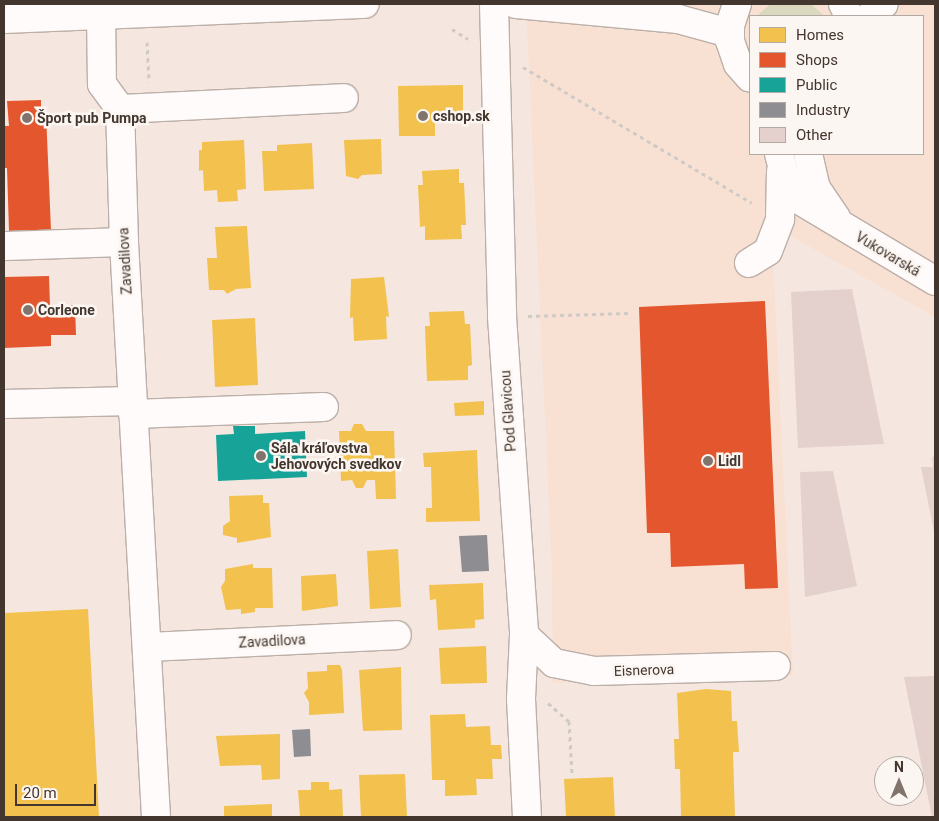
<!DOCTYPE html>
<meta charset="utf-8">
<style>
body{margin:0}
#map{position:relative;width:939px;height:821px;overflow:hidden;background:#f5e7df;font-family:Roboto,sans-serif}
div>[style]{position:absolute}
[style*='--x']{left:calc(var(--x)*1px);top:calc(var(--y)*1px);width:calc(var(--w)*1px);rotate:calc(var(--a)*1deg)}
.built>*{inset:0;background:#f8e0d2}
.green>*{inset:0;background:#dad9bf}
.homes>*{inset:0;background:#f2c14e}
.shops>*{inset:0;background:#e4572e}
.public>*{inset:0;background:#17a398}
.industry>*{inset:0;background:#8d8d92}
.building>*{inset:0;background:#e4d0cd}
.path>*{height:3px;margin-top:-1.5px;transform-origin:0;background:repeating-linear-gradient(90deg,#d0cac7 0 4px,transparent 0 8px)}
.roads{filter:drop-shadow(1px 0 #bbafa8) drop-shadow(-1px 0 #bbafa8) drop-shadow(0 1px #bbafa8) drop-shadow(0 -1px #bbafa8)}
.minor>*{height:28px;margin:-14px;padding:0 14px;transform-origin:14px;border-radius:14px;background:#fefbfa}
.dots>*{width:14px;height:14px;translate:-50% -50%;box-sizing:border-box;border:2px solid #fcf6f2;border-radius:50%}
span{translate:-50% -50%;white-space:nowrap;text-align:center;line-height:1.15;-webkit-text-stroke:5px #fcf6f2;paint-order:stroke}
.poi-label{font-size:14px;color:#43362f;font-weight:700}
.left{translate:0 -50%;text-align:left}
.street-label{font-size:14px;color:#43362f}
.frame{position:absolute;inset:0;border:5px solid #43362f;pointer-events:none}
.legend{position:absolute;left:749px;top:15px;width:175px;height:140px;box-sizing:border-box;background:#fcf6f2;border:1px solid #b2a9a4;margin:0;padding:6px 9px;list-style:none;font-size:15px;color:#43362f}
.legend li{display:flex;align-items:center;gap:10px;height:25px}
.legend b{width:25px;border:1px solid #b2a9a4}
.north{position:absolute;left:874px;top:756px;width:50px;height:50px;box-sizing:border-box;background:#fcf6f2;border:1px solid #b2a9a4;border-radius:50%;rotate:0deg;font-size:14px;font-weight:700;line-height:20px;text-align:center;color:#43362f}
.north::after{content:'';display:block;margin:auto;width:18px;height:22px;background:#81746d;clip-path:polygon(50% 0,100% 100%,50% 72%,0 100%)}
.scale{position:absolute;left:15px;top:784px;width:81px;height:22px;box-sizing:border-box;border:2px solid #43362f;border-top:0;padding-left:6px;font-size:15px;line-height:18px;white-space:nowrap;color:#43362f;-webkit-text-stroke:4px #fcf6f2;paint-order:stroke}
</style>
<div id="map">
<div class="built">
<i style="clip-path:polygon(evenodd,526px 4px,935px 4px,935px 317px,787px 234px,773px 259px,793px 675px,553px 683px,552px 572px,526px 4px,750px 16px,923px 16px,923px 154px,750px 154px,750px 16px)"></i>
</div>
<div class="green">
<i style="clip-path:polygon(770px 4px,811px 4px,824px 16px,757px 16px)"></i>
</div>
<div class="homes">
<i style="clip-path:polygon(463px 85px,463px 117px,435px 118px,435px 136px,399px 136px,398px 86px)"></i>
<i style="clip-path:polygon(381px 139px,382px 174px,362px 175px,358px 179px,346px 176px,344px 140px)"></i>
<i style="clip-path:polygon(244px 140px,246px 189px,237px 190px,238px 201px,218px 202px,217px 190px,204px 191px,203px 170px,199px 171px,199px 150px,202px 150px,202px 142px)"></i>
<i style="clip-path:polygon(312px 143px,314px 189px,264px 191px,262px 151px,277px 151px,277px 145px)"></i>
<i style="clip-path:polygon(459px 169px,459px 183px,464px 183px,466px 225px,461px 225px,462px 239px,425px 240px,425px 226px,420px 227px,418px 185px,423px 185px,422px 171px)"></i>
<i style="clip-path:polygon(247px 226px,251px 288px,236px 289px,227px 294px,224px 290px,209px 290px,207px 258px,217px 258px,215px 227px)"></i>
<i style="clip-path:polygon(384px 277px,389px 317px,386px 316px,387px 339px,354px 341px,353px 317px,350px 318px,351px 279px)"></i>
<i style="clip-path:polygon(464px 311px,465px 324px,470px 324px,472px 365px,468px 366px,468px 380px,427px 381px,425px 326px,430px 326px,429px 312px)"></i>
<i style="clip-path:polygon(255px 318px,258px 385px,215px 387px,212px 320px)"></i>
<i style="clip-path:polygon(484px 401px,484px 415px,455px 416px,454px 403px)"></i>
<i style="clip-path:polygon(354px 424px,362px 424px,366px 431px,394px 431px,396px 499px,376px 499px,375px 480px,367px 480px,363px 488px,356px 488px,352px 480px,341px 481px,339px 431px,351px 431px)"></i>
<i style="clip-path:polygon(477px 450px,480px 521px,426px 522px,426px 508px,432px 508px,431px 467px,424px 467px,423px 453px)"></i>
<i style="clip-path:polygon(263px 495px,263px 503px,269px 503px,271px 537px,237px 543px,237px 538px,223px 535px,223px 526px,230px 521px,229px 496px)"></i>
<i style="clip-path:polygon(398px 549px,401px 607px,370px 609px,367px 551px)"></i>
<i style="clip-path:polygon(253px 564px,253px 568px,272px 568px,273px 608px,255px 608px,255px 612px,241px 614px,241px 609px,226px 610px,221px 587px,225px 581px,225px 569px)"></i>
<i style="clip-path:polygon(336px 574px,338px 606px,302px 611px,301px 576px)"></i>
<i style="clip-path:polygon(483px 583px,484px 619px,475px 620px,475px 628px,438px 630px,436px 599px,430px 600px,429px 585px)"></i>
<i style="clip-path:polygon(88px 609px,99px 817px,4px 817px,4px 613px)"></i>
<i style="clip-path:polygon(486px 646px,487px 683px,441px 684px,439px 648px)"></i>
<i style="clip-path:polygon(327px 665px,340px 665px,342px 670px,344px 713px,309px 715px,309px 702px,304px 693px,308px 688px,307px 672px,327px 671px)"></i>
<i style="clip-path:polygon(401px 667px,402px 730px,363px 731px,359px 670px)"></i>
<i style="clip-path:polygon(706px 689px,731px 691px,732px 721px,737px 721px,739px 752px,733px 752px,735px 817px,681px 817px,680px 769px,675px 769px,674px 739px,679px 739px,677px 693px)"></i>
<i style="clip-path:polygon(465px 714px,466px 727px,490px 726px,491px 745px,501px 745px,502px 759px,492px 759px,493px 779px,476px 779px,477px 795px,445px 796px,445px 780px,432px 780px,430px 715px)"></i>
<i style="clip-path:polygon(280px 734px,280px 779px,262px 780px,261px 765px,220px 766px,216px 736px)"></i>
<i style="clip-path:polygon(405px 774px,407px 817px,361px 817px,359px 775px)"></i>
<i style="clip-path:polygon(613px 777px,615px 817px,566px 817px,564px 779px)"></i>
<i style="clip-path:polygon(311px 782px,329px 782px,329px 790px,342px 789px,343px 817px,300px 817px,298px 790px,311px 790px)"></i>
<i style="clip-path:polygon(272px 804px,272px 817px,224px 817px,224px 806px)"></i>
</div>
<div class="shops">
<i style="clip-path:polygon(41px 100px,41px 113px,46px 113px,51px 230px,9px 231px,7px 168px,4px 168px,4px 126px,9px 126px,7px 101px)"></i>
<i style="clip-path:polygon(49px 276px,50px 306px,75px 305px,76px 335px,51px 335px,51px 346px,4px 348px,4px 277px)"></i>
<i style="clip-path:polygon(765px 301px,778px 588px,745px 589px,744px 564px,671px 567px,670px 533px,647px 533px,639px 307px)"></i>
</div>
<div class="public">
<i style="clip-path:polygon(233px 426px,255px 426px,255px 434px,305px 431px,307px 477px,218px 481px,216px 435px,234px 434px)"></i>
</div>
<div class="industry">
<i style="clip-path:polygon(487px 535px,489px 571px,462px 572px,459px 536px)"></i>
<i style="clip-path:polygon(310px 729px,311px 756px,294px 757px,292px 730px)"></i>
</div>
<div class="building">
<i style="clip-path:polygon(852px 289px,884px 444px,798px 448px,791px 292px)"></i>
<i style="clip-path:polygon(935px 456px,935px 532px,934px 532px,921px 467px,933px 467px,932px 457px)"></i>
<i style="clip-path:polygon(833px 471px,857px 586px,805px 597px,800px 472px)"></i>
<i style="clip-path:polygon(935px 676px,935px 817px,932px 817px,904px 677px)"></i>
</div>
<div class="path">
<i style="--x:452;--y:29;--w:19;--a:32"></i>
<i style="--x:147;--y:42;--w:40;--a:87.1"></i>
<i style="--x:523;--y:67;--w:266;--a:30.7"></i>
<i style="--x:528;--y:316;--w:101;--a:-1.7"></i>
<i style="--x:548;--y:703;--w:28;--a:41"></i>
<i style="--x:569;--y:721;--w:53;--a:86.8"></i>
</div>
<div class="roads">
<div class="minor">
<i style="--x:494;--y:4;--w:313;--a:88.5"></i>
<i style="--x:502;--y:317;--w:319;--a:86"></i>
<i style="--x:524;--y:635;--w:64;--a:92.7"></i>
<i style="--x:521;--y:699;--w:118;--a:87.1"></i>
<i style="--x:516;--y:4;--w:163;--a:5.3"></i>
<i style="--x:678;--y:19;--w:53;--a:15.4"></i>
<i style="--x:737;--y:4;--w:23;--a:108"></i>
<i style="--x:730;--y:26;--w:15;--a:90"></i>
<i style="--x:730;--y:41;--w:24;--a:71"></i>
<i style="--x:738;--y:64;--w:18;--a:49"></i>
<i style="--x:843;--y:4;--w:13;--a:63"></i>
<i style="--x:101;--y:14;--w:70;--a:89.2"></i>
<i style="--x:102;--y:84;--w:31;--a:54"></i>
<i style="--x:870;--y:16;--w:18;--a:-41"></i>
<i style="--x:4;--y:19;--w:361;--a:-2.4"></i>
<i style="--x:779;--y:154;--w:35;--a:75"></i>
<i style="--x:788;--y:188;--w:18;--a:45"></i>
<i style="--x:801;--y:201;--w:156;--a:30.8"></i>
<i style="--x:808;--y:154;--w:35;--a:77"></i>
<i style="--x:816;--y:188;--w:36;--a:56"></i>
<i style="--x:4;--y:246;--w:120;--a:-1.9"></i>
<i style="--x:749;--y:263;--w:22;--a:-32"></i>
<i style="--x:768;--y:251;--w:34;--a:-69"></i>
<i style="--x:780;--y:219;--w:48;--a:-88.8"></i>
<i style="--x:4;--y:404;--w:128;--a:-1.3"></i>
<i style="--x:133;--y:414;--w:191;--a:-2.1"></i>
<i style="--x:524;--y:635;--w:41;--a:43"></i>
<i style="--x:554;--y:663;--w:41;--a:11.3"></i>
<i style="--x:594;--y:671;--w:182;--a:-1.6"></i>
<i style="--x:147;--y:647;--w:250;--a:-2.7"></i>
<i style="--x:156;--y:817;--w:576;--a:-93.19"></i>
<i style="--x:124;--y:242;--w:133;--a:-91.7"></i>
<i style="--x:120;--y:109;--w:224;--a:-2.8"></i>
</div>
</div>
<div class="dots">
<i style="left:423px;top:116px;background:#81746d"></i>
<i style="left:27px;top:118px;background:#81746d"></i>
<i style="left:28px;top:310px;background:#81746d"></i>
<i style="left:261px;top:456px;background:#81746d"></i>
<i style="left:708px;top:461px;background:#81746d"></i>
</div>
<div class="poi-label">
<span class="left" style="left:433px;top:116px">cshop.sk</span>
<span class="left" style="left:37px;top:118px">Šport pub Pumpa</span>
<span class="left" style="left:38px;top:310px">Corleone</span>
<span class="left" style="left:271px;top:456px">Sála kráľovstva<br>Jehovových svedkov</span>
<span class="left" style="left:718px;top:461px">Lidl</span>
</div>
<div class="street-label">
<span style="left:888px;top:254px;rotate:31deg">Vukovarská</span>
<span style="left:125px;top:261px;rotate:-93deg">Zavadilova</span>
<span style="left:508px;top:411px;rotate:-94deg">Pod Glavicou</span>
<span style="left:272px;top:641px;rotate:-3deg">Zavadilova</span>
<span style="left:644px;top:670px;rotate:-2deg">Eisnerova</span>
</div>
<div class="frame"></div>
<ul class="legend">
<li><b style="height:14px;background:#f2c14e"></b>Homes</li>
<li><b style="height:14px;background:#e4572e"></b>Shops</li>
<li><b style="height:14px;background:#17a398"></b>Public</li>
<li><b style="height:14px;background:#8d8d92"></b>Industry</li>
<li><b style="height:14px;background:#e4d0cd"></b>Other</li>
</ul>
<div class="north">N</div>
<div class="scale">20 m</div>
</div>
